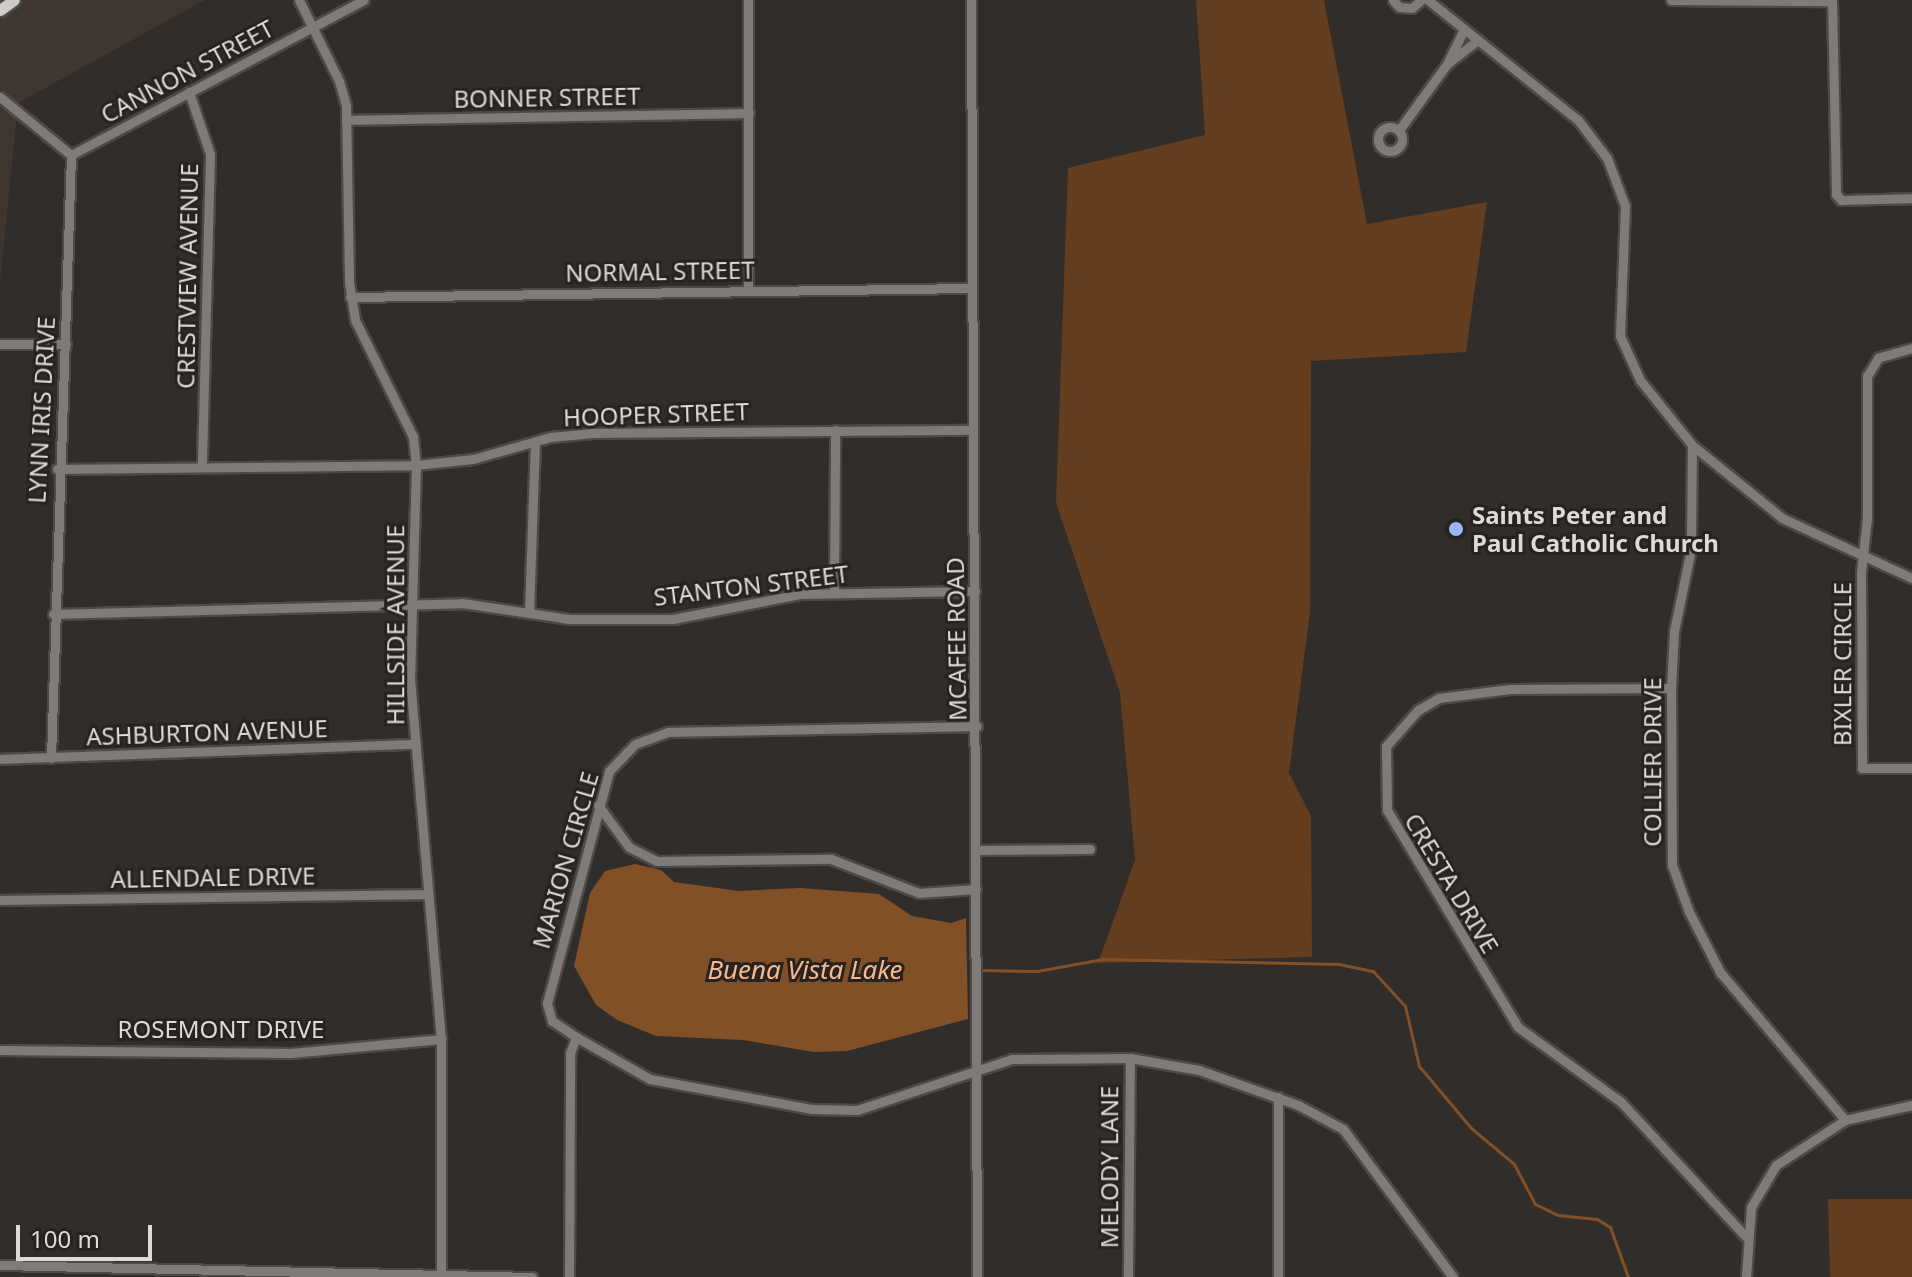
<!DOCTYPE html>
<style>
body{margin:0}
#map{position:relative;width:1912px;height:1277px;overflow:hidden;background:#302d2a;font-family:"Noto Sans",sans-serif}
div>[style]{position:absolute}
[style*='--x']{left:calc(var(--x)*1px);top:calc(var(--y)*1px);width:calc(var(--w)*1px);rotate:calc(var(--a)*1deg)}
.built>*{inset:0;background:#3e362f}
.green>*{inset:0;background:#633d1e}
.water>*{inset:0;background:#825027}
.stream>*{height:3px;margin:-1.5px;padding:0 1.5px;transform-origin:1.5px;border-radius:1.5px;background:#825027}
.roads{filter:drop-shadow(2px 0 #4c4946) drop-shadow(-2px 0 #4c4946) drop-shadow(0 2px #4c4946) drop-shadow(0 -2px #4c4946)}
.minor>*{height:9px;margin:-4.5px;padding:0 4.5px;transform-origin:4.5px;border-radius:4.5px;background:#7e7c7b}
.minor>.ring{margin:-4.5px;padding:0;box-sizing:content-box;background:none;border:9px solid #7e7c7b;border-radius:50%}
.major>*{height:11px;margin:-5.5px;padding:0 5.5px;transform-origin:5.5px;border-radius:5.5px;background:#cecbc9}
.dots>*{width:22px;height:22px;translate:-50% -50%;box-sizing:border-box;border:4px solid #262321;border-radius:50%}
span{translate:-50% -50%;white-space:nowrap;text-align:center;line-height:1.15;-webkit-text-stroke:6px #262321;paint-order:stroke}
.street-label{font-size:24px;color:#dddbda}
.poi-label{font-size:24px;color:#dddbda;font-weight:700}
.left{translate:0 -50%;text-align:left}
.water-label{font-size:26px;color:#f7b98b;font-style:italic}
.scale{position:absolute;left:16px;top:1225px;width:136px;height:36px;box-sizing:border-box;border:4px solid #dddbda;border-top:0;padding-left:10px;font-size:24px;line-height:28px;white-space:nowrap;color:#dddbda;-webkit-text-stroke:6px #262321;paint-order:stroke}
</style>
<div id="map">
<div class="built">
<i style="clip-path:polygon(0 0,205px 0,18px 103px,0 283px)"></i>
</div>
<div class="green">
<i style="clip-path:polygon(1196px 0,1324px 0,1367px 224px,1487px 202px,1466px 352px,1311px 361px,1310px 612px,1289px 773px,1311px 816px,1312px 957px,1098px 963px,1135px 860px,1120px 693px,1056px 503px,1068px 168px,1205px 135px)"></i>
<i style="clip-path:polygon(1828px 1199px,1912px 1199px,1912px 1277px,1830px 1277px)"></i>
</div>
<div class="water">
<i style="clip-path:polygon(635px 864px,661px 870px,674px 882px,739px 891px,800px 888px,879px 894px,912px 916px,951px 923px,966px 918px,968px 1019px,847px 1051px,814px 1052px,743px 1040px,656px 1036px,617px 1020px,596px 1005px,574px 966px,590px 893px,605px 871px)"></i>
</div>
<div class="stream">
<i style="--x:979;--y:970;--w:58;--a:1"></i>
<i style="--x:1037;--y:971;--w:67;--a:-10.3"></i>
<i style="--x:1103;--y:959;--w:236;--a:1.2"></i>
<i style="--x:1339;--y:964;--w:35;--a:12"></i>
<i style="--x:1373;--y:971;--w:47;--a:47.6"></i>
<i style="--x:1405;--y:1006;--w:62;--a:76.9"></i>
<i style="--x:1419;--y:1066;--w:81;--a:50"></i>
<i style="--x:1471;--y:1128;--w:56;--a:39.9"></i>
<i style="--x:1514;--y:1164;--w:45;--a:62.3"></i>
<i style="--x:1535;--y:1204;--w:25;--a:26"></i>
<i style="--x:1558;--y:1215;--w:39;--a:6"></i>
<i style="--x:1597;--y:1219;--w:15;--a:32"></i>
<i style="--x:1610;--y:1227;--w:53;--a:70.2"></i>
</div>
<div class="roads">
<div class="minor">
<i style="--x:299;--y:0;--w:90;--a:63.7"></i>
<i style="--x:339;--y:81;--w:26;--a:74"></i>
<i style="--x:346;--y:106;--w:176;--a:89"></i>
<i style="--x:349;--y:282;--w:38;--a:81"></i>
<i style="--x:355;--y:320;--w:131;--a:63.6"></i>
<i style="--x:413;--y:437;--w:28;--a:84"></i>
<i style="--x:416;--y:465;--w:214;--a:91.6"></i>
<i style="--x:410;--y:679;--w:361;--a:85.1"></i>
<i style="--x:441;--y:1039;--w:236;--a:90"></i>
<i style="--x:971;--y:0;--w:1277;--a:89.73"></i>
<i style="--x:1393;--y:0;--w:9;--a:49"></i>
<i style="--x:1399;--y:7;--w:13;--a:4"></i>
<i style="--x:1412;--y:8;--w:12;--a:-42"></i>
<i style="--x:1428;--y:0;--w:192;--a:38.7"></i>
<i style="--x:1578;--y:120;--w:48;--a:52.7"></i>
<i style="--x:1607;--y:158;--w:51;--a:69.4"></i>
<i style="--x:1625;--y:206;--w:130;--a:92.2"></i>
<i style="--x:1620;--y:336;--w:48;--a:65.6"></i>
<i style="--x:1640;--y:380;--w:83;--a:51.3"></i>
<i style="--x:1692;--y:445;--w:116;--a:39"></i>
<i style="--x:1782;--y:518;--w:143;--a:24.8"></i>
<i style="--x:1671;--y:0;--w:161;--a:0.4"></i>
<i style="--x:1832;--y:0;--w:194;--a:88.8"></i>
<i style="--x:1836;--y:194;--w:8;--a:50"></i>
<i style="--x:1841;--y:200;--w:71;--a:-1.6"></i>
<i style="--x:1447;--y:64;--w:39;--a:-38"></i>
<i style="--x:189;--y:92;--w:65;--a:71.3"></i>
<i style="--x:210;--y:154;--w:311;--a:91.5"></i>
<i style="--x:0;--y:97;--w:92;--a:39.2"></i>
<i style="--x:71;--y:155;--w:603;--a:91.9"></i>
<i style="--x:346;--y:120;--w:403;--a:-1"></i>
<i class="ring" style="left:1378px;top:127px;width:15px;height:15px"></i>
<i style="--x:1399;--y:130;--w:82;--a:-54"></i>
<i style="--x:1447;--y:64;--w:39;--a:-64"></i>
<i style="--x:71;--y:155;--w:331;--a:-27.9"></i>
<i style="--x:748;--y:290;--w:290;--a:-90"></i>
<i style="--x:350;--y:297;--w:621;--a:-0.83"></i>
<i style="--x:0;--y:344;--w:66;--a:0"></i>
<i style="--x:1912;--y:348;--w:35;--a:164"></i>
<i style="--x:1878;--y:358;--w:21;--a:121"></i>
<i style="--x:1867;--y:376;--w:142;--a:90"></i>
<i style="--x:1867;--y:518;--w:54;--a:96.3"></i>
<i style="--x:1861;--y:572;--w:196;--a:89.7"></i>
<i style="--x:1862;--y:768;--w:50;--a:0"></i>
<i style="--x:1692;--y:445;--w:104;--a:90.6"></i>
<i style="--x:1691;--y:549;--w:84;--a:101.7"></i>
<i style="--x:1674;--y:631;--w:57;--a:93"></i>
<i style="--x:1671;--y:688;--w:177;--a:89.7"></i>
<i style="--x:1672;--y:865;--w:50;--a:70.1"></i>
<i style="--x:1689;--y:912;--w:68;--a:62.7"></i>
<i style="--x:1720;--y:972;--w:194;--a:49.8"></i>
<i style="--x:57;--y:469;--w:359;--a:-0.6"></i>
<i style="--x:416;--y:465;--w:57;--a:-6"></i>
<i style="--x:473;--y:459;--w:80;--a:-15.9"></i>
<i style="--x:550;--y:437;--w:43;--a:-5.3"></i>
<i style="--x:593;--y:433;--w:380;--a:-0.5"></i>
<i style="--x:834;--y:592;--w:162;--a:-89.6"></i>
<i style="--x:529;--y:613;--w:171;--a:-88"></i>
<i style="--x:53;--y:614;--w:409;--a:-1.5"></i>
<i style="--x:462;--y:603;--w:108;--a:8.5"></i>
<i style="--x:569;--y:619;--w:104;--a:0"></i>
<i style="--x:673;--y:619;--w:129;--a:-11.1"></i>
<i style="--x:800;--y:594;--w:175;--a:-1"></i>
<i style="--x:1671;--y:688;--w:161;--a:179.6"></i>
<i style="--x:1510;--y:689;--w:72;--a:172.8"></i>
<i style="--x:1439;--y:698;--w:24;--a:150"></i>
<i style="--x:1418;--y:710;--w:48;--a:131.6"></i>
<i style="--x:1386;--y:746;--w:64;--a:89.1"></i>
<i style="--x:1387;--y:810;--w:253;--a:58.9"></i>
<i style="--x:1518;--y:1027;--w:127;--a:36.1"></i>
<i style="--x:1621;--y:1102;--w:183;--a:47.2"></i>
<i style="--x:0;--y:759;--w:415;--a:-2.1"></i>
<i style="--x:598;--y:805;--w:52;--a:53.6"></i>
<i style="--x:629;--y:847;--w:31;--a:27"></i>
<i style="--x:657;--y:861;--w:174;--a:-0.7"></i>
<i style="--x:831;--y:859;--w:94;--a:21.1"></i>
<i style="--x:919;--y:893;--w:57;--a:-4"></i>
<i style="--x:976;--y:850;--w:114;--a:-0.5"></i>
<i style="--x:0;--y:900;--w:427;--a:-0.8"></i>
<i style="--x:576;--y:1037;--w:85;--a:29.6"></i>
<i style="--x:650;--y:1079;--w:165;--a:10.5"></i>
<i style="--x:812;--y:1109;--w:45;--a:1.3"></i>
<i style="--x:857;--y:1110;--w:163;--a:-18.2"></i>
<i style="--x:1012;--y:1059;--w:118;--a:-0.5"></i>
<i style="--x:1130;--y:1058;--w:70;--a:9.9"></i>
<i style="--x:1199;--y:1070;--w:105;--a:19.5"></i>
<i style="--x:1298;--y:1105;--w:51;--a:28.1"></i>
<i style="--x:1343;--y:1129;--w:184;--a:53.4"></i>
<i style="--x:0;--y:1050;--w:291;--a:0.6"></i>
<i style="--x:291;--y:1053;--w:151;--a:-5.3"></i>
<i style="--x:0;--y:1265;--w:532;--a:1.29"></i>
<i style="--x:569;--y:1277;--w:224;--a:-89.7"></i>
<i style="--x:570;--y:1053;--w:17;--a:-69"></i>
<i style="--x:576;--y:1037;--w:29;--a:-146"></i>
<i style="--x:552;--y:1021;--w:19;--a:-106"></i>
<i style="--x:547;--y:1003;--w:240;--a:-75"></i>
<i style="--x:609;--y:771;--w:37;--a:-46"></i>
<i style="--x:635;--y:744;--w:35;--a:-20"></i>
<i style="--x:668;--y:732;--w:309;--a:-1.1"></i>
<i style="--x:1128;--y:1277;--w:219;--a:-89.5"></i>
<i style="--x:1278;--y:1277;--w:180;--a:-90"></i>
<i style="--x:1746;--y:1277;--w:70;--a:-85.9"></i>
<i style="--x:1751;--y:1207;--w:49;--a:-59.2"></i>
<i style="--x:1776;--y:1165;--w:82;--a:-33.1"></i>
<i style="--x:1845;--y:1120;--w:69;--a:-12.6"></i>
</div>
<div class="major">
<i style="--x:0;--y:10;--w:17;--a:-36"></i>
</div>
</div>
<div class="dots">
<i style="left:1456px;top:529px;background:#9ab5fd"></i>
</div>
<div class="street-label">
<span style="left:187px;top:71px;rotate:-28deg">CANNON STREET</span>
<span style="left:547px;top:97px;rotate:-1deg">BONNER STREET</span>
<span style="left:660px;top:271px;rotate:-1deg">NORMAL STREET</span>
<span style="left:187px;top:276px;rotate:-89deg">CRESTVIEW AVENUE</span>
<span style="left:41px;top:410px;rotate:-87deg">LYNN IRIS DRIVE</span>
<span style="left:656px;top:414px;rotate:-2deg">HOOPER STREET</span>
<span style="left:751px;top:585px;rotate:-7deg">STANTON STREET</span>
<span style="left:395px;top:625px;rotate:-90deg">HILLSIDE AVENUE</span>
<span style="left:956px;top:639px;rotate:-91deg">MCAFEE ROAD</span>
<span style="left:1842px;top:664px;rotate:-90deg">BIXLER CIRCLE</span>
<span style="left:207px;top:732px;rotate:-2deg">ASHBURTON AVENUE</span>
<span style="left:1652px;top:762px;rotate:-90deg">COLLIER DRIVE</span>
<span style="left:565px;top:860px;rotate:-74deg">MARION CIRCLE</span>
<span style="left:213px;top:877px;rotate:-1deg">ALLENDALE DRIVE</span>
<span style="left:1452px;top:883px;rotate:59deg">CRESTA DRIVE</span>
<span style="left:221px;top:1029px">ROSEMONT DRIVE</span>
<span style="left:1109px;top:1167px;rotate:-90deg">MELODY LANE</span>
</div>
<div class="poi-label">
<span class="left" style="left:1472px;top:529px">Saints Peter and<br>Paul Catholic Church</span>
</div>
<div class="water-label">
<span style="left:805px;top:970px">Buena Vista Lake</span>
</div>
<div class="scale">100 m</div>
</div>
